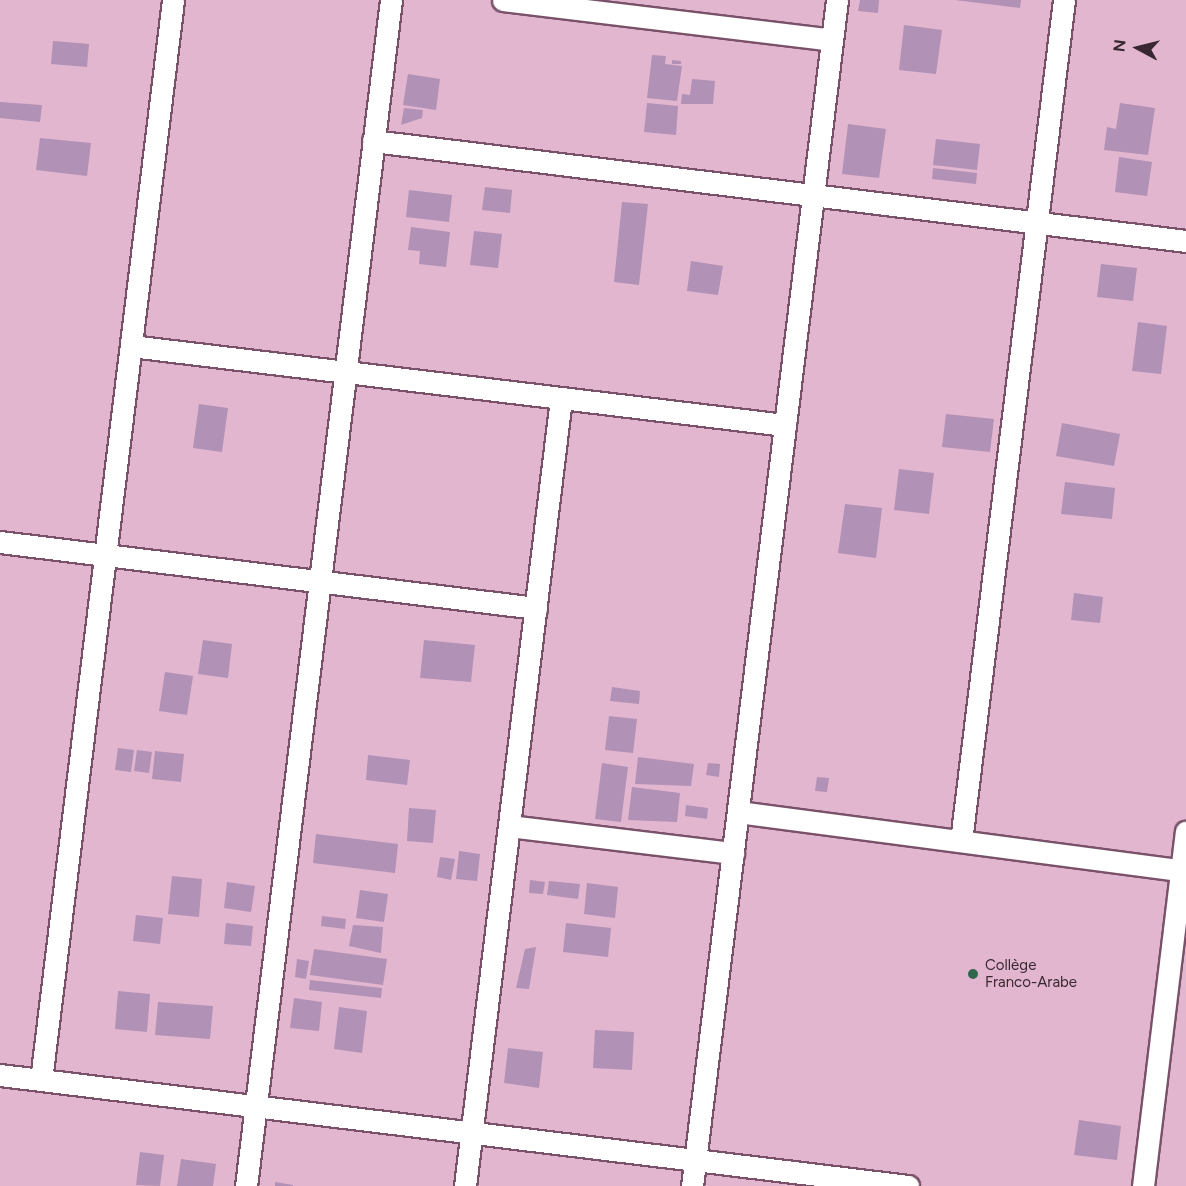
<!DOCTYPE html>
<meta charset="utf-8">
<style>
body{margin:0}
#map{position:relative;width:1186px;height:1186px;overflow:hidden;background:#e3b6d0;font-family:Figtree,sans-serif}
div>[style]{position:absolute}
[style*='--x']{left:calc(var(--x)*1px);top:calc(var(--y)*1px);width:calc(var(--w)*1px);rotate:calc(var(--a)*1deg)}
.building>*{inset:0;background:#b191b5}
.roads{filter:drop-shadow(2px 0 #795269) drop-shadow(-2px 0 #795269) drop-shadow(0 2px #795269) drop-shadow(0 -2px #795269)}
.minor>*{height:21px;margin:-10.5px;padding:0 10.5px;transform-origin:10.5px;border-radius:10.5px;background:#fff}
.dots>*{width:16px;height:16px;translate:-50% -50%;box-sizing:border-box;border:3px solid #e3b6d0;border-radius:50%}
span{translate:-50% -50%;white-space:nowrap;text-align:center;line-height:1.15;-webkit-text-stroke:4.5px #e3b6d0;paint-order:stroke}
.poi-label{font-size:15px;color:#392832}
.left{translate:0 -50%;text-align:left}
.north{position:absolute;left:1108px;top:18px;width:60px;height:60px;-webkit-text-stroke:4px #e3b6d0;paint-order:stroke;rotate:277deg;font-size:16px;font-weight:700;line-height:24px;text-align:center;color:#392832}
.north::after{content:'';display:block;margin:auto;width:21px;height:27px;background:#392832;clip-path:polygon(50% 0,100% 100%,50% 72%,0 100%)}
</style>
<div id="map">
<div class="building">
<i style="clip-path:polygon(860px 0,879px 0,878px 13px,858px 11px)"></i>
<i style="clip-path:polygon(955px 0,1021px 0,1020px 8px)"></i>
<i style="clip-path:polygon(904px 25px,942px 30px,936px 74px,899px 70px)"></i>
<i style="clip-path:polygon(53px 41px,89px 44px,87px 67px,51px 64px)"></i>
<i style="clip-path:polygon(652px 55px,666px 56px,665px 64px,682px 66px,677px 101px,647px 98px)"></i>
<i style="clip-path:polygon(672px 60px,681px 61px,681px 64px,672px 64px)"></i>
<i style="clip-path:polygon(408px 74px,440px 79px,436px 110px,403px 105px)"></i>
<i style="clip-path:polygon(692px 79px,715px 81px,713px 104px,681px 104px,682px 94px,690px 95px)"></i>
<i style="clip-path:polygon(0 102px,42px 105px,40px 122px,0 118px)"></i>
<i style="clip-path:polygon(647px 103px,678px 106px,676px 135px,644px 132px)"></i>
<i style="clip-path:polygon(1120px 103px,1155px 108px,1148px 155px,1104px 150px,1107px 127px,1116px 129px)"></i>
<i style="clip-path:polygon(404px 108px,423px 110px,422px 118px,401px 125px)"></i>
<i style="clip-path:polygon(848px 124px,886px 129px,879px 178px,842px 174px)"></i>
<i style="clip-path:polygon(40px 138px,91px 143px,87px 176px,36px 170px)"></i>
<i style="clip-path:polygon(936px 139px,980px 144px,977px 170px,933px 165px)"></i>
<i style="clip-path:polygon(1119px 157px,1152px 162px,1147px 196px,1115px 192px)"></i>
<i style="clip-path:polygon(933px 168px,977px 173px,976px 184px,932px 179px)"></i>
<i style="clip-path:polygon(485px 187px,512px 190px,510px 213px,482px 210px)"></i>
<i style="clip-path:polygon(409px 190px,452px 195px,449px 222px,406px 217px)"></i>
<i style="clip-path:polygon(622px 202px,648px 204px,639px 285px,614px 282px)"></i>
<i style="clip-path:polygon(411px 227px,450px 232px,446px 267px,419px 264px,420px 251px,408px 250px)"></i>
<i style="clip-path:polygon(474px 231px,502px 234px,498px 268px,470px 265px)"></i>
<i style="clip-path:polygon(691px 261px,723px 266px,718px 295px,687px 291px)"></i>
<i style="clip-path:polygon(1101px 264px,1137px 268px,1133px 301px,1097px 297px)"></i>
<i style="clip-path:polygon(1138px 322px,1167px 326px,1161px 374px,1132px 371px)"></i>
<i style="clip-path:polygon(199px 404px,228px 408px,222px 452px,193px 448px)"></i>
<i style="clip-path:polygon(946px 414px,994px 419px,990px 452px,942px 447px)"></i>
<i style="clip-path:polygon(1062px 423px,1120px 434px,1114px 466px,1056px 456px)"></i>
<i style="clip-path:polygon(899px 469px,934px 473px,929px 514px,894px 510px)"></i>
<i style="clip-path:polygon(1065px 482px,1115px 488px,1112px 519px,1061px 514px)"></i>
<i style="clip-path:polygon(845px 504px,882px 508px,876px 558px,838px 553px)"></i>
<i style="clip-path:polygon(1074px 593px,1103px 597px,1100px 623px,1071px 620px)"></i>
<i style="clip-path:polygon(203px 640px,232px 644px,228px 678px,198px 674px)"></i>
<i style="clip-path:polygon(424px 640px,475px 645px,471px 682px,420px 678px)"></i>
<i style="clip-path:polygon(165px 672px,193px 676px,187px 715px,159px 711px)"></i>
<i style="clip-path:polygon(612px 687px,640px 691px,639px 704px,610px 701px)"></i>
<i style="clip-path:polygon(609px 716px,637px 719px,633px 753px,605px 750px)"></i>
<i style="clip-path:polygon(118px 748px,134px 750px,131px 772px,115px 770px)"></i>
<i style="clip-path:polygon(137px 750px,152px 752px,149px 773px,134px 771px)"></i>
<i style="clip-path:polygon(155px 751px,184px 754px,181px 782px,152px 779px)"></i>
<i style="clip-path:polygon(368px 755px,410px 760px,407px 785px,366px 780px)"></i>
<i style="clip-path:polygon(638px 757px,694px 764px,691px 786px,635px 784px)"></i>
<i style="clip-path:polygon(602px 763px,628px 767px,621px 822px,595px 819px)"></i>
<i style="clip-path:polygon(708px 763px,720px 764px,719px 777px,706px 775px)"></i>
<i style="clip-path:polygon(817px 777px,829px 778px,827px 792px,815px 791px)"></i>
<i style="clip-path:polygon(632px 787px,680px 793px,677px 822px,628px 820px)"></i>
<i style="clip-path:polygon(686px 805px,708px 808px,707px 819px,685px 816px)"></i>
<i style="clip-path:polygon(409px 808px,436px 810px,433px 843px,407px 841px)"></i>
<i style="clip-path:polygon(316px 834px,398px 844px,395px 873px,313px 863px)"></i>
<i style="clip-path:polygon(459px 851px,480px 854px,477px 881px,456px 879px)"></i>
<i style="clip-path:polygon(440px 857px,455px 859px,451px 880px,437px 877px)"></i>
<i style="clip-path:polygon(172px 876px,202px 879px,199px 917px,168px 914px)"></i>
<i style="clip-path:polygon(530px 880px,545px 882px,543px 894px,529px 893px)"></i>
<i style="clip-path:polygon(549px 881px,580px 884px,578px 899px,547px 895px)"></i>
<i style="clip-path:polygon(227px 882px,255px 886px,251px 912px,224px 908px)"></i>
<i style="clip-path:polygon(587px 883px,618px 887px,615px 918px,584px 914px)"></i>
<i style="clip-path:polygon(360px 890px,388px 894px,384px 922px,356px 918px)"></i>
<i style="clip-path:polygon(136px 915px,163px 918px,160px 944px,133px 941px)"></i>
<i style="clip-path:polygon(322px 916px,346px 919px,345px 929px,321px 926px)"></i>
<i style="clip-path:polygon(226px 923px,253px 926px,251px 946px,224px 944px)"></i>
<i style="clip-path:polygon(566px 923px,611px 928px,608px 957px,563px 952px)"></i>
<i style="clip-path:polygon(353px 925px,383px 927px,381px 953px,349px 946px)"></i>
<i style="clip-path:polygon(536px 947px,529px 989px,516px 988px,525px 949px)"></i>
<i style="clip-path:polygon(314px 949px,387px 959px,383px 985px,310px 975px)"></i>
<i style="clip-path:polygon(297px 959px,309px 961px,306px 979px,295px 977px)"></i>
<i style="clip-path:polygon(310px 980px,382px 988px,381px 998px,309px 990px)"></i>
<i style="clip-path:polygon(118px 991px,150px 994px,147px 1032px,115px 1029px)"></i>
<i style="clip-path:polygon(294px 998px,322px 1002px,319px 1031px,290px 1028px)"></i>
<i style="clip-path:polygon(158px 1002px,213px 1006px,210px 1039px,155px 1035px)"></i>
<i style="clip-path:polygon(339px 1007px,367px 1011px,362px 1053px,334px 1049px)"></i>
<i style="clip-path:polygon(595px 1030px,634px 1032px,632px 1070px,593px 1068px)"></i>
<i style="clip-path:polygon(508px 1048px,543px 1052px,539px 1088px,504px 1083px)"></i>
<i style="clip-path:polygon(1079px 1120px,1121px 1126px,1117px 1160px,1074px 1155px)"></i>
<i style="clip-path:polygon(140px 1152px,164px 1155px,160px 1186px,136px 1185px)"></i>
<i style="clip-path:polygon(181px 1159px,216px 1164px,213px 1186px,177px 1186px)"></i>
<i style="clip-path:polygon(275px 1182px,293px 1185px,293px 1186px,275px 1186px)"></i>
</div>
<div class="roads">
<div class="minor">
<i style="--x:503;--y:0;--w:331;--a:6.9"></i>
<i style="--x:373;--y:141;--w:819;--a:7.01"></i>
<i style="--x:131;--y:346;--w:659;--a:6.89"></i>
<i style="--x:0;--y:542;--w:540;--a:7.02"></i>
<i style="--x:738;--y:812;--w:447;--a:7.5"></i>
<i style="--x:509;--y:826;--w:226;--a:6.9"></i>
<i style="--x:961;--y:841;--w:847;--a:-83.02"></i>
<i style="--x:0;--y:1075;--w:915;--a:6.97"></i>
<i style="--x:41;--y:1080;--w:1088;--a:-83.03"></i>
<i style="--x:246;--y:1186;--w:1195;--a:-83.03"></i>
<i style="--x:465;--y:1186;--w:794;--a:-83.05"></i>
<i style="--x:692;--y:1186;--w:1195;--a:-83.03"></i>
<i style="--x:1143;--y:1186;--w:357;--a:-83.1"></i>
</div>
</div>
<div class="dots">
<i style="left:973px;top:974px;background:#2f674e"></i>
</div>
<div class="poi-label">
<span class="left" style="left:985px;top:974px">Collège<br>Franco-Arabe</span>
</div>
<div class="north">N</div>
</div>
